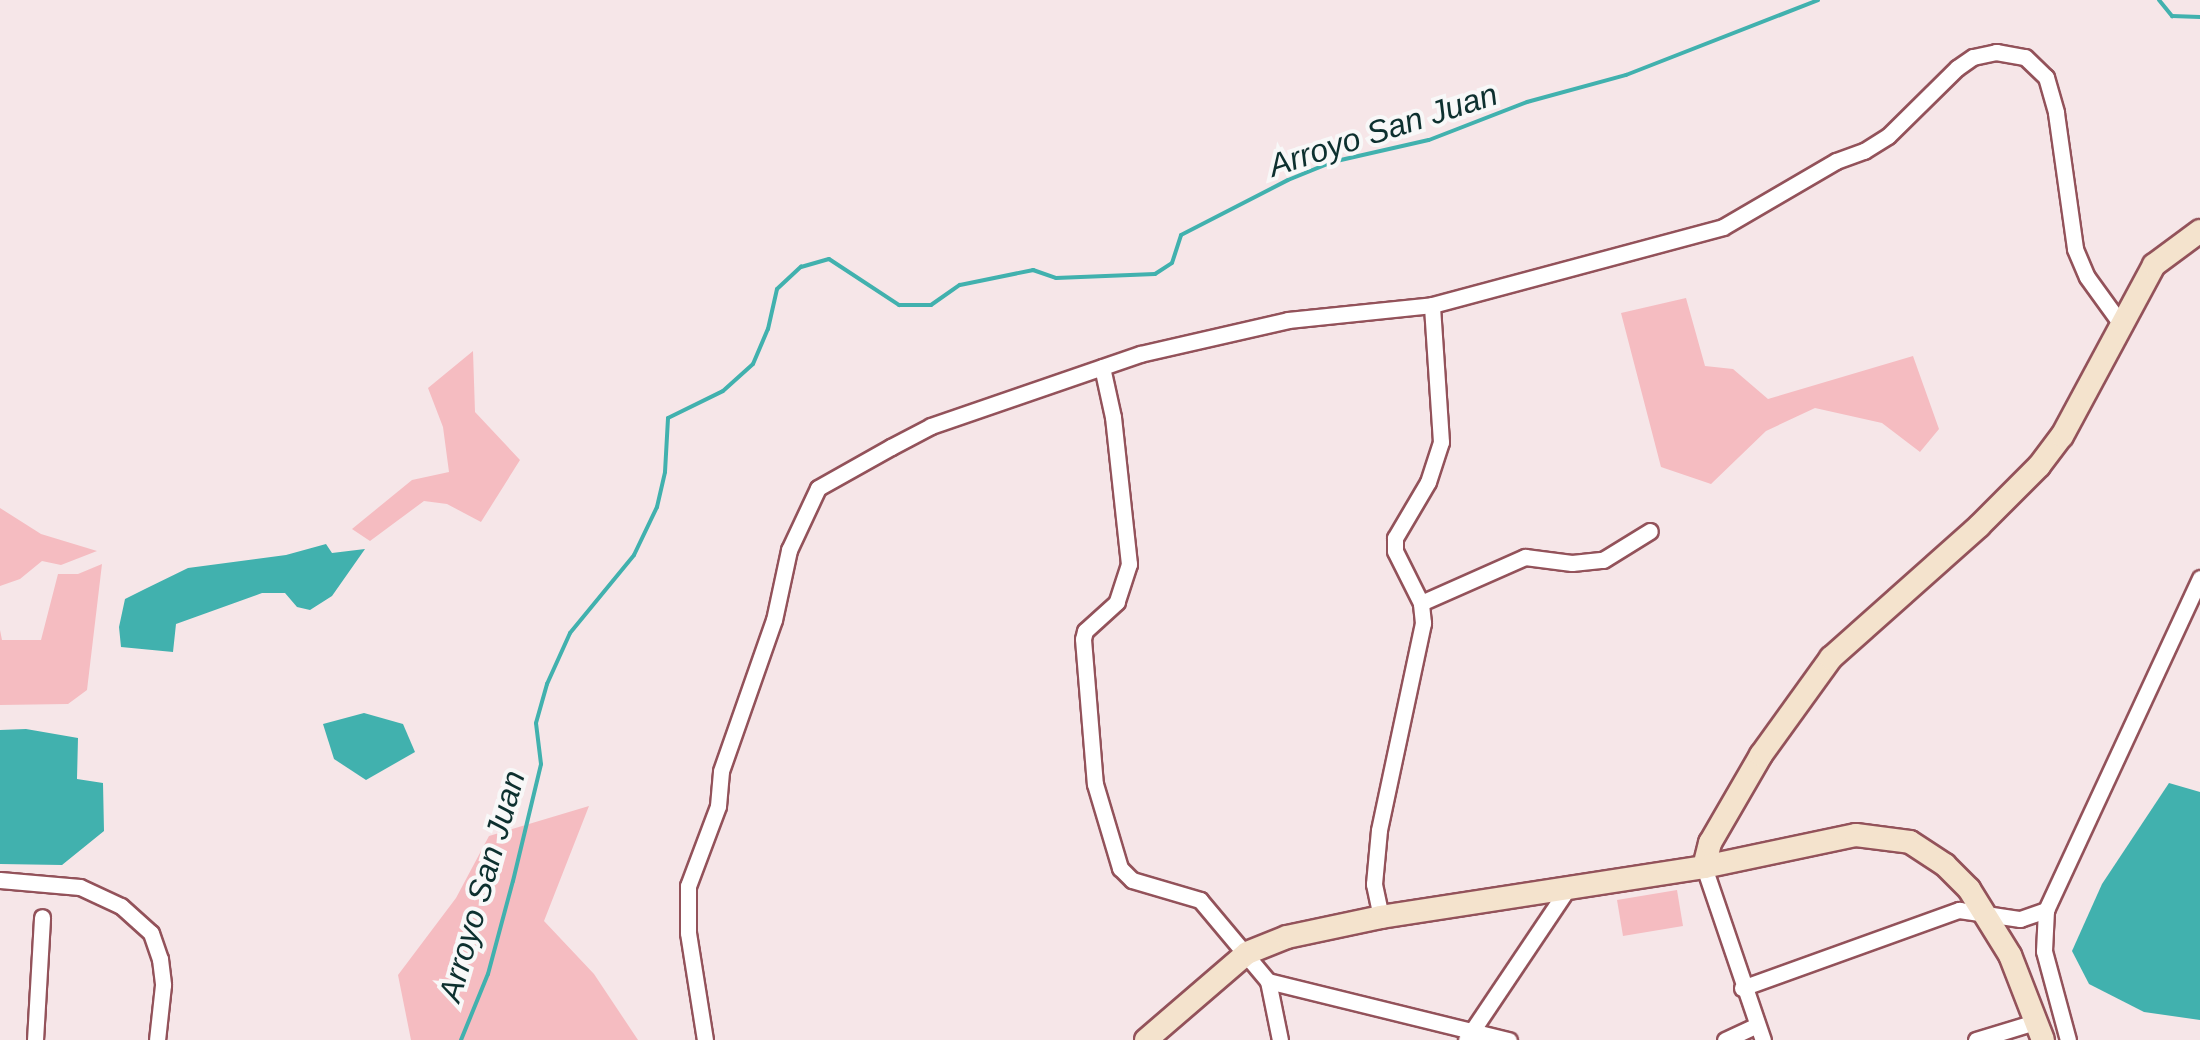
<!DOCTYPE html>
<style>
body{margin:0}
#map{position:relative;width:2200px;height:1040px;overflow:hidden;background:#f6e6e8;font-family:Arial,sans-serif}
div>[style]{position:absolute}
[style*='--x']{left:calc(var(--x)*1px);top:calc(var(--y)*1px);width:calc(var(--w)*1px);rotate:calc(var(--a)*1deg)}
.green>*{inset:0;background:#f5bcc1}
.water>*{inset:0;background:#41b1ae}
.stream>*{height:4px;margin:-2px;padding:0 2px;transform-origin:2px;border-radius:2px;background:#41b1ae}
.roads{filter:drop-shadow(2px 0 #93525a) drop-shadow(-2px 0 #93525a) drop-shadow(0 2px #93525a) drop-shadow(0 -2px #93525a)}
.street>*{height:15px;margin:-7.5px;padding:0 7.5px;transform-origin:7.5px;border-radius:7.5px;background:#fff}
.secondary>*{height:22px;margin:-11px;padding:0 11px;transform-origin:11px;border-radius:11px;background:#f4e3cd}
span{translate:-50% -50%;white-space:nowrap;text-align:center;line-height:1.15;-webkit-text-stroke:8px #f8f8f8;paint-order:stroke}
.water-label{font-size:32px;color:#0d302f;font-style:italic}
</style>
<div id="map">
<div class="green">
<i style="clip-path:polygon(1686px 298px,1705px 366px,1733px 369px,1768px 399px,1913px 356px,1939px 429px,1920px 452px,1882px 423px,1815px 408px,1766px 431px,1711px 484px,1661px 467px,1621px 313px)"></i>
<i style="clip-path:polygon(473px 351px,475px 412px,520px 460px,481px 522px,447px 504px,424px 501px,370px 541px,352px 529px,412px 480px,449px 472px,443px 427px,428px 388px)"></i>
<i style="clip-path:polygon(0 508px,41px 534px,97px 551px,61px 565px,42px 561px,20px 579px,0 586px)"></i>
<i style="clip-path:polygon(102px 564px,87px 690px,68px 704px,0 705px,0 630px,2px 640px,41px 640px,58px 574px,78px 574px)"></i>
<i style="clip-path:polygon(589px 806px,544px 921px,594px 974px,638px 1040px,411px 1040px,398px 975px,456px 898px,489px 836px)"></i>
<i style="clip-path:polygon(1677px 890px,1683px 926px,1623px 936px,1617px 900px)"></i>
</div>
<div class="water">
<i style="clip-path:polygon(326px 544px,332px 553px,365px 549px,332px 596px,310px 610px,297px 607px,285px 593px,262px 593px,176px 624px,173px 652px,121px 647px,119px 627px,125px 599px,145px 589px,188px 568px,286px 555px)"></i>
<i style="clip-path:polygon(364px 713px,403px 724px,415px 752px,366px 780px,334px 759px,323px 724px)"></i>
<i style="clip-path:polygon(26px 729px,78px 738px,77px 779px,103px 783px,104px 831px,62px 865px,0 864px,0 730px)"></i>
<i style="clip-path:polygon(2169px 783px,2200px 792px,2200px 1020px,2144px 1012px,2089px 984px,2072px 951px,2102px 884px)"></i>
</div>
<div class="stream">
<i style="--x:2159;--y:0;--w:21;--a:51"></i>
<i style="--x:2172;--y:16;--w:28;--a:2"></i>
<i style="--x:461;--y:1040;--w:71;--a:-67.8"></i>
<i style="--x:488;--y:974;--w:96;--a:-75"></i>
<i style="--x:513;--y:881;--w:120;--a:-76.5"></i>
<i style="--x:541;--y:764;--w:41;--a:-97"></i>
<i style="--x:536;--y:723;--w:41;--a:-74.2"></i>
<i style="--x:547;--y:684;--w:56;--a:-65.7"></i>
<i style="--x:570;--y:633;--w:101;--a:-50.6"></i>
<i style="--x:634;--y:555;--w:53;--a:-64.4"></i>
<i style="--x:657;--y:507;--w:36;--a:-77"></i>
<i style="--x:665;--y:472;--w:54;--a:-86.8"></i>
<i style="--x:668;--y:418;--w:61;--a:-26.1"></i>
<i style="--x:723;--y:391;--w:40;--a:-42"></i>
<i style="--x:753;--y:364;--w:38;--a:-67"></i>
<i style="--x:768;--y:329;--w:41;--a:-77.3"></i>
<i style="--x:777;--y:289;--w:33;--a:-43"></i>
<i style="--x:801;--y:267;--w:29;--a:-16"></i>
<i style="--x:829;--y:259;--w:84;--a:33.3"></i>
<i style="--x:899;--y:305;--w:32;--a:0"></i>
<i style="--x:931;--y:305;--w:35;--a:-35"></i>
<i style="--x:960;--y:285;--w:75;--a:-11.6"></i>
<i style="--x:1033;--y:270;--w:24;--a:19"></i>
<i style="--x:1056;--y:278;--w:99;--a:-2.3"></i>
<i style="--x:1155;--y:274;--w:20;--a:-33"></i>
<i style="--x:1172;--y:263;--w:29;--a:-72"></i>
<i style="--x:1181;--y:235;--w:120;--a:-27.2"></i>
<i style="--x:1288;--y:180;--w:48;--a:-22.2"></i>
<i style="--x:1332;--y:162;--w:99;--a:-12.8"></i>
<i style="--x:1429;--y:140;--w:105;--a:-21.2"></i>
<i style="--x:1527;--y:102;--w:103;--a:-15.3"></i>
<i style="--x:1626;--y:75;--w:206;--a:-21.3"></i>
</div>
<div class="roads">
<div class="street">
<i style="--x:1102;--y:367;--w:51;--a:77.6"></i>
<i style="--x:1113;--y:417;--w:148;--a:83.8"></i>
<i style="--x:1129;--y:564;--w:40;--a:108"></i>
<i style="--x:1117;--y:602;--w:43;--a:137.8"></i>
<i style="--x:1085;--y:631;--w:8;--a:104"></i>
<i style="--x:1083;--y:639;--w:145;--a:85.3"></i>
<i style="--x:1095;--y:784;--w:88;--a:73.4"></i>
<i style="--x:1120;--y:868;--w:17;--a:45"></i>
<i style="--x:1132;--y:880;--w:71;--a:16.4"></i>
<i style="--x:1200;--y:900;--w:106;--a:50"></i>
<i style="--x:1421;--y:603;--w:114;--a:-23.9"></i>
<i style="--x:1525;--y:557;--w:47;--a:7.3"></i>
<i style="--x:1572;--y:563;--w:31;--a:-6"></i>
<i style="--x:1603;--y:560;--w:55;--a:-31.7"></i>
<i style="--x:1704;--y:867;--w:183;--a:71.2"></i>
<i style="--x:0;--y:880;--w:80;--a:5"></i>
<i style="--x:80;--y:887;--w:45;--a:24.9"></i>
<i style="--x:121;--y:906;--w:40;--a:42"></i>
<i style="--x:151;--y:933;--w:28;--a:71"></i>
<i style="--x:160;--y:959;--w:26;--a:83"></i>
<i style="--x:163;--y:985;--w:55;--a:96.2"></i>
<i style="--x:1381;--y:917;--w:34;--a:-102"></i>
<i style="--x:1374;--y:884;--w:54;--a:-84.7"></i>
<i style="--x:1379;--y:830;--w:212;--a:-78"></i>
<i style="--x:1423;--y:623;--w:20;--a:-96"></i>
<i style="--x:1421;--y:603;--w:58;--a:-116.6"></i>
<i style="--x:1395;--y:551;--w:13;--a:-90"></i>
<i style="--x:1395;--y:538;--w:65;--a:-59.5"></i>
<i style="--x:1428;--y:482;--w:42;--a:-72"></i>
<i style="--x:1441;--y:442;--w:137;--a:-93.8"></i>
<i style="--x:1742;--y:988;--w:231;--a:-19.8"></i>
<i style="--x:1959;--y:910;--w:62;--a:8.4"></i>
<i style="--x:2020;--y:919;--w:28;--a:-19"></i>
<i style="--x:35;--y:1040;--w:123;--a:-86.7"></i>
<i style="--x:705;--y:1040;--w:108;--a:-99"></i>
<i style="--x:688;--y:933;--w:47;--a:-90"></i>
<i style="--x:688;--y:886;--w:85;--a:-69.4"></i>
<i style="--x:718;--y:806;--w:35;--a:-85"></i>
<i style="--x:721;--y:771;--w:160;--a:-70.7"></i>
<i style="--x:774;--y:620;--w:72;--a:-77.9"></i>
<i style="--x:789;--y:550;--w:68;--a:-64.9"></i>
<i style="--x:818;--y:488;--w:84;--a:-29.3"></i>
<i style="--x:891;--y:447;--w:45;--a:-27.7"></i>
<i style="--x:931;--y:426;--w:221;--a:-19"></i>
<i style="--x:1140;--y:354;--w:152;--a:-12.9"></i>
<i style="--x:1288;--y:320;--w:145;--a:-5.9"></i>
<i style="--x:1432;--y:305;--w:301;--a:-15"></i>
<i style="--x:1723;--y:227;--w:131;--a:-30.3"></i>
<i style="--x:1836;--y:161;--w:30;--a:-20"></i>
<i style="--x:1864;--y:151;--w:28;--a:-32"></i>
<i style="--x:1888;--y:136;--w:97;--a:-44.6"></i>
<i style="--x:1957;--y:68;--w:19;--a:-35"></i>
<i style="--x:1973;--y:57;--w:24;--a:-12"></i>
<i style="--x:1996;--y:52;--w:29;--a:10"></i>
<i style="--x:2025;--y:57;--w:29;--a:44"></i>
<i style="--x:2046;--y:77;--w:37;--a:74"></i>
<i style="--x:2056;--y:113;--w:137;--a:82"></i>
<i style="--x:2075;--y:249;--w:30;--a:67"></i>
<i style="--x:2087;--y:277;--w:58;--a:54.1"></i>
<i style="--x:1280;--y:1040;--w:60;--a:-101.5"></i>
<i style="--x:1268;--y:981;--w:248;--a:13.8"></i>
<i style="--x:1466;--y:1040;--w:183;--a:-56.1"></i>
<i style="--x:1725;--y:1040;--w:35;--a:-25"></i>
<i style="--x:1976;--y:1040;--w:62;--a:-17"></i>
<i style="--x:2068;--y:1040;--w:92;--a:-105.1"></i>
<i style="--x:2044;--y:951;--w:41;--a:-87.2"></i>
<i style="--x:2046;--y:910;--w:366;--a:-65.1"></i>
</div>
<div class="secondary">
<i style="--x:1704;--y:867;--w:25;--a:-76"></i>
<i style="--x:1710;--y:843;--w:102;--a:-59.9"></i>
<i style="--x:1761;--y:755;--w:120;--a:-54.2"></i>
<i style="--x:1831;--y:658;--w:198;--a:-41.7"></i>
<i style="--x:1979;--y:526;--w:85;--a:-45"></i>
<i style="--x:2039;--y:466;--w:38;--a:-53"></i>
<i style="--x:2062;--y:436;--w:194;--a:-61.7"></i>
<i style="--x:2154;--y:265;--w:57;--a:-36.5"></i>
<i style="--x:1146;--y:1040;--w:133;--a:-40.7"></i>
<i style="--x:1247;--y:953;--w:43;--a:-21.8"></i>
<i style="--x:1287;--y:937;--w:96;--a:-12"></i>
<i style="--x:1381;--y:917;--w:327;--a:-8.8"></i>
<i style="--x:1704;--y:867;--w:155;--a:-11.9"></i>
<i style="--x:1856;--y:835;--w:54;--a:7.4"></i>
<i style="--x:1910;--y:842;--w:42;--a:33.3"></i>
<i style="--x:1945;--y:865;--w:34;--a:45"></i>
<i style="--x:1969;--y:889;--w:78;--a:58.2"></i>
<i style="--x:2010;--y:955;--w:91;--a:68.8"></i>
</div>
</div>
<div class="water-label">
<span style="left:1383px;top:130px;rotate:-18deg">Arroyo San Juan</span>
<span style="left:482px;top:886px;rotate:-74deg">Arroyo San Juan</span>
</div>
</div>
